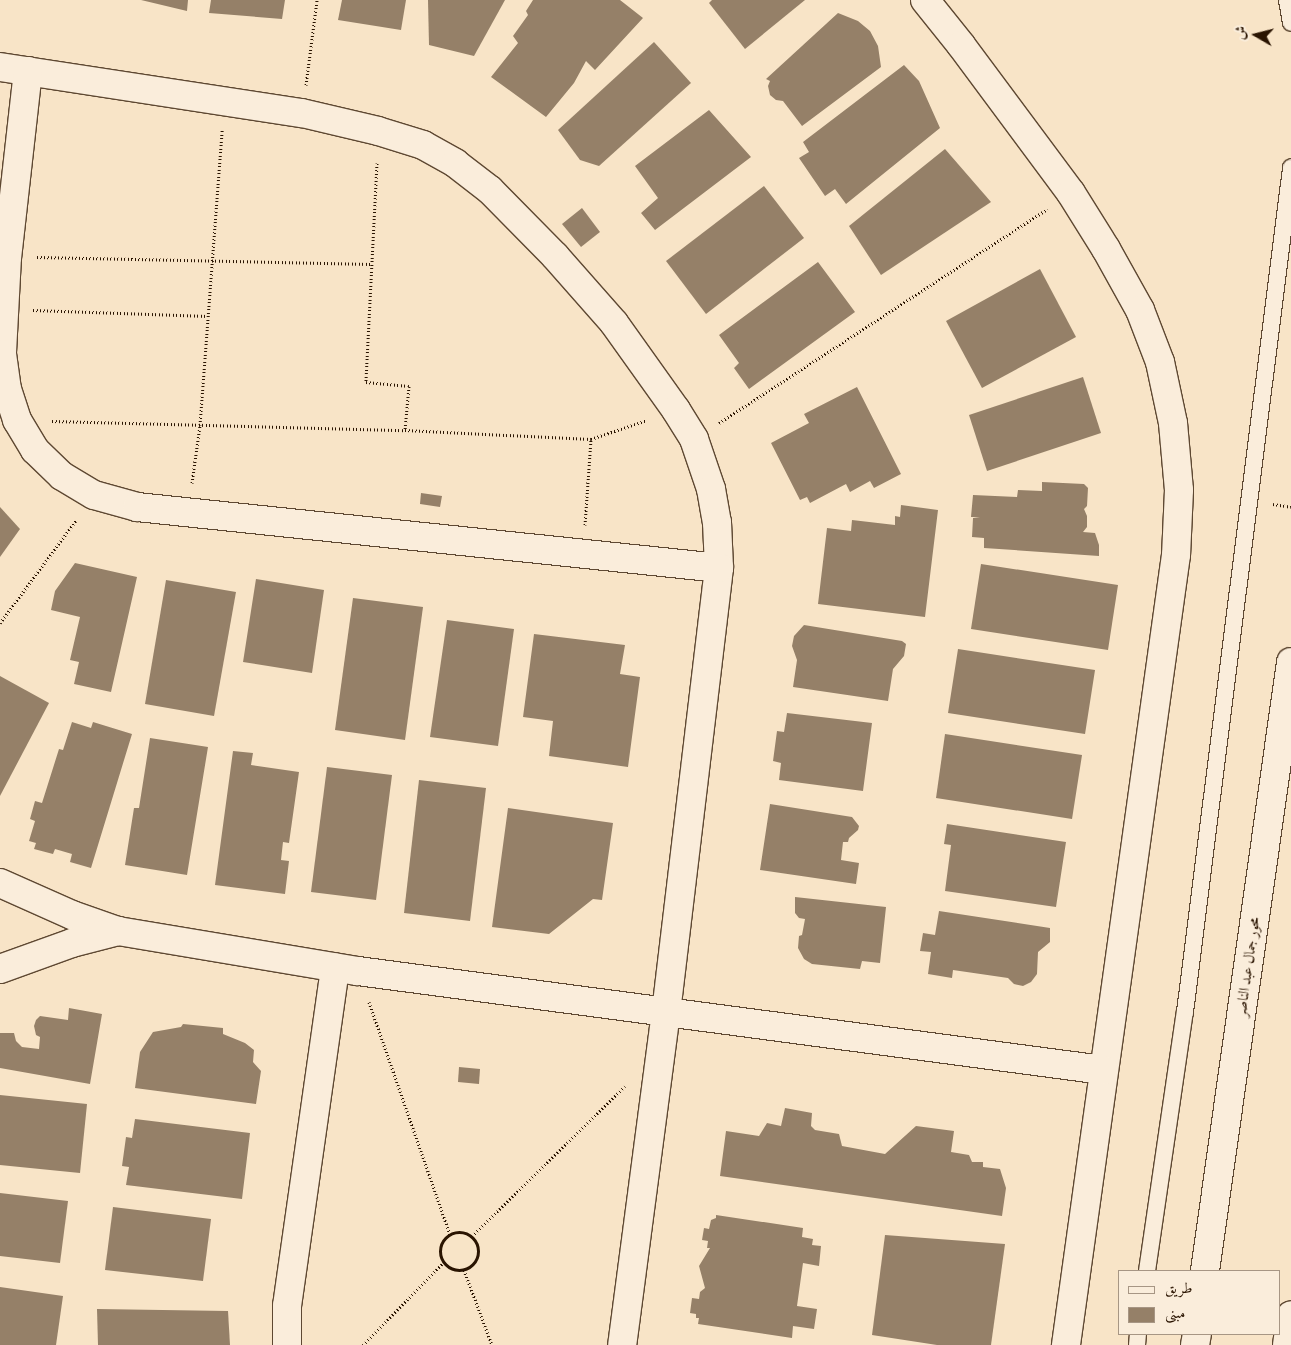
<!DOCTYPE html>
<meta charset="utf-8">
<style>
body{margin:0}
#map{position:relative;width:1291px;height:1345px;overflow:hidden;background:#f8e4c7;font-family:"IM FELL English",Amiri,serif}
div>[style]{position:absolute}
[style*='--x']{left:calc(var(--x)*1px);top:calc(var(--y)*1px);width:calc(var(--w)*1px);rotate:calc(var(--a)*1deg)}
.building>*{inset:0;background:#958068}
.path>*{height:3px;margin-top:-1.5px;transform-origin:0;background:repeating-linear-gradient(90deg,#2a1401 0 1px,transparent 0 3.5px)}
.path>.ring{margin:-1.5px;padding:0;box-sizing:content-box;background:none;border:3px solid #2a1401;border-radius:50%}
.roads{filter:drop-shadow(1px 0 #5e4832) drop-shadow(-1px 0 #5e4832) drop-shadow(0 1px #5e4832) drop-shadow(0 -1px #5e4832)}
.lane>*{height:16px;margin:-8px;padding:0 8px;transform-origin:8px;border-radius:8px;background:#faeddb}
.street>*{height:28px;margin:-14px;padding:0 14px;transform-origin:14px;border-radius:14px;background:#faeddb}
.secondary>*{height:28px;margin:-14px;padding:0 14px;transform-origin:14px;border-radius:14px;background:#faeddb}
span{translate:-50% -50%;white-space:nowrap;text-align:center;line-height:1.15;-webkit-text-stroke:4px #faeddb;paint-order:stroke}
.street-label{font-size:15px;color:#2a1401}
.legend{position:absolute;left:1118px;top:1270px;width:162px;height:65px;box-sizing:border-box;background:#faeddb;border:1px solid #a79684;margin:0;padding:6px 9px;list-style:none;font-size:15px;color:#2a1401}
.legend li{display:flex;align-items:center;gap:10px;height:25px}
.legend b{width:25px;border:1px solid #a79684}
.north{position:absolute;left:1231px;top:10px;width:50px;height:50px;-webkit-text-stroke:4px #faeddb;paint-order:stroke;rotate:278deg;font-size:14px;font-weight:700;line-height:20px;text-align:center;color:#2a1401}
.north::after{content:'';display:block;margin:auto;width:18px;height:22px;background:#2a1401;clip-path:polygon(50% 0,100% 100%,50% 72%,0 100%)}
</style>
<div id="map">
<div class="building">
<i style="clip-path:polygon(141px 0,188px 0,187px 11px)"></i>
<i style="clip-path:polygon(211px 0,285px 0,282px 19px,209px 13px)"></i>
<i style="clip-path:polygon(342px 0,406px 0,401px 30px,338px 20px)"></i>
<i style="clip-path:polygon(428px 0,505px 0,474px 56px,429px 45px)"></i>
<i style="clip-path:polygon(533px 0,620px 0,643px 18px,595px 70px,586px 61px,574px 83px,546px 117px,491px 77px,518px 43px,513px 36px,528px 15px,526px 11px)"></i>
<i style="clip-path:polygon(712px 0,805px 0,745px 49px,709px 3px)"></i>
<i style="clip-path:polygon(838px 13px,858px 21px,870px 31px,878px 46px,881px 67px,802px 126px,783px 101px,776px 100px,770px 95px,768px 86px,770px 81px,766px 79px)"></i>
<i style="clip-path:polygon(654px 42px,691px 83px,599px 166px,580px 160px,558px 130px)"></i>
<i style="clip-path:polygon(904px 65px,919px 81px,940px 128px,846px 204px,835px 189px,825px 196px,799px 158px,809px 152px,803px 142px)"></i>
<i style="clip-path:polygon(709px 110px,751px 157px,655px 230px,641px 213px,658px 198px,635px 166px)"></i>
<i style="clip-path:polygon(945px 149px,991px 202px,881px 275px,849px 226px)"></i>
<i style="clip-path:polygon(764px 186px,804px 238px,706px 314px,666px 261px)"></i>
<i style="clip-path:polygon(582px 208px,600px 232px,581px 247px,562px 224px)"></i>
<i style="clip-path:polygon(818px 262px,855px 312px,749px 389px,734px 368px,739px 363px,719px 335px)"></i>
<i style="clip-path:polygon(1040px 269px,1076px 337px,982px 388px,946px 321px)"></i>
<i style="clip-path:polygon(1083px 377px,1101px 433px,987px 471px,969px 415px)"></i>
<i style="clip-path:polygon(857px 387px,901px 474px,874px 488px,870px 481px,850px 492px,846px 484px,810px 503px,807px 497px,800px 500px,771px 443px,809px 423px,804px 414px)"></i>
<i style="clip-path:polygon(1042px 482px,1084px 484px,1088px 488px,1087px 506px,1084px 509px,1087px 516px,1087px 527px,1083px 532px,1095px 533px,1099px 545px,1099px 556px,984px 548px,984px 538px,972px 537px,973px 518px,980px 517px,971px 517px,973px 495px,1017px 497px,1018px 490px,1042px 491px)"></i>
<i style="clip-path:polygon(421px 493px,442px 496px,440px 507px,420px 504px)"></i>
<i style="clip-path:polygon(901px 505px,938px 510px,925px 617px,818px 604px,827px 528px,851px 531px,852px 520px,895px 525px,895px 516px,900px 517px)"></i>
<i style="clip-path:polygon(0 507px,20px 529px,0 557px)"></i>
<i style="clip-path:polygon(75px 563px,137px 577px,111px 692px,74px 684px,79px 662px,70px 660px,80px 617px,51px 610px,55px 591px)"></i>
<i style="clip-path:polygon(981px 564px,1118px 585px,1108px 650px,971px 629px)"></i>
<i style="clip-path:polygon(256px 579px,324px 590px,312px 673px,243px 662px)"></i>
<i style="clip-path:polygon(166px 580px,236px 592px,214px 716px,145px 704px)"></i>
<i style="clip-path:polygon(353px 598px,423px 607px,405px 740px,335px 730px)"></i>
<i style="clip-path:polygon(447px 620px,514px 629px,498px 746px,430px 737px)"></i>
<i style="clip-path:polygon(804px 625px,902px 641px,906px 644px,904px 656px,893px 669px,888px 701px,793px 687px,797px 660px,792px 646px,794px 636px)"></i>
<i style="clip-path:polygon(534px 634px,625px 645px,620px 674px,640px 677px,628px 767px,549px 756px,553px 721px,523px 717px)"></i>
<i style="clip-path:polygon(958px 649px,1095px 670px,1085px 734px,948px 713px)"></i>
<i style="clip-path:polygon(0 676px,49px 703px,0 796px)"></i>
<i style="clip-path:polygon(787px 713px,872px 723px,863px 791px,779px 780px,781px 763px,773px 761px,777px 731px,784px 732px)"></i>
<i style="clip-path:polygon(72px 722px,91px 728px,93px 722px,132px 734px,91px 868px,70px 862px,72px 854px,55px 849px,53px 854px,34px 849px,36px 843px,29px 841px,35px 821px,30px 819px,35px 801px,42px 803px,59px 749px,63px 750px)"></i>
<i style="clip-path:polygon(945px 734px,1082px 755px,1072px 819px,936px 798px)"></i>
<i style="clip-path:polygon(150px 738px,208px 747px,187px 875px,125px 865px,134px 808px,139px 808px)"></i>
<i style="clip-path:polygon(233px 751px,253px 753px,251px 765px,299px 772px,289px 843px,283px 842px,281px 860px,289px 861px,285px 894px,215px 885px)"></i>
<i style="clip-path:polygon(327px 767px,392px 775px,376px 900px,311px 892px)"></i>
<i style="clip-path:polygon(419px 780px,486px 788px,470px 921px,404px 913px)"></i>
<i style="clip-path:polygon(770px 804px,852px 817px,859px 826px,858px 830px,849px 838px,848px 842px,843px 842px,841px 860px,859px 863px,856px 884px,760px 870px)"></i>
<i style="clip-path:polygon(508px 808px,613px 823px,602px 900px,593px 899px,549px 934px,492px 927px)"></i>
<i style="clip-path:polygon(947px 824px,1066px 842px,1056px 907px,945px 891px,951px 845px,944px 844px)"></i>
<i style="clip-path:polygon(795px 897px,886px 907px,880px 963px,862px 961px,860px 969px,812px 964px,804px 959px,798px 948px,799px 936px,802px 935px,805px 919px,799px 918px,795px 913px)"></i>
<i style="clip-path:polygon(939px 911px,1050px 928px,1050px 942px,1038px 952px,1037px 974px,1031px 982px,1023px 986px,1014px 984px,1008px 978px,953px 970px,952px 978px,928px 974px,931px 952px,920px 951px,923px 933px,935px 935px)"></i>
<i style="clip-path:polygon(69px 1008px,102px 1014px,90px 1084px,0 1068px,0 1033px,14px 1033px,16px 1041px,22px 1047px,39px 1049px,40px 1037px,36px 1035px,34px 1026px,36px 1020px,40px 1016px,68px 1020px)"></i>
<i style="clip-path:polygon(183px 1024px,223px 1028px,223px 1034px,245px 1043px,254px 1050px,253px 1062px,261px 1071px,256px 1104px,135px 1088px,140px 1052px,153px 1032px,181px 1027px)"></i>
<i style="clip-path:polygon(459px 1067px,480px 1069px,479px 1084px,458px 1082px)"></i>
<i style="clip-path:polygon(0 1095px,87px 1104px,80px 1173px,0 1165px)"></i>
<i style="clip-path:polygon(785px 1108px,812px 1113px,811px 1126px,815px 1130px,839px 1134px,842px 1146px,885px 1154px,916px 1126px,954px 1131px,951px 1152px,969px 1155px,972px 1162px,983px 1162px,983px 1167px,1000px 1169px,1006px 1188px,1002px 1216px,720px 1176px,726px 1131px,759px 1136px,767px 1123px,781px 1126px)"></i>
<i style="clip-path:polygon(135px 1119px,250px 1133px,242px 1199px,126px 1185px,129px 1167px,122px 1166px,126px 1137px,132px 1138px)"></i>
<i style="clip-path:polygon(0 1193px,68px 1201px,60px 1263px,0 1256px)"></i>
<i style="clip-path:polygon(113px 1207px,211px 1219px,203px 1281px,105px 1270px)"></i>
<i style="clip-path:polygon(716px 1215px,803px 1228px,802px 1237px,813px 1239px,812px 1245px,821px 1246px,819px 1266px,803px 1263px,797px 1306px,817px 1309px,814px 1329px,793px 1326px,792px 1338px,698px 1324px,699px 1318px,696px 1318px,696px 1314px,690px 1313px,692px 1298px,699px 1299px,700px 1292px,705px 1288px,699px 1266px,710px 1248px,707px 1248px,708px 1241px,702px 1240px,704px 1228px,709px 1229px,711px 1220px,716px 1218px)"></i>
<i style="clip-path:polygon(885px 1235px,1005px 1244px,991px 1345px,937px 1345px,872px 1335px)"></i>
<i style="clip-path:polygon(0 1287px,63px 1296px,56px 1345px,0 1345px)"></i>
<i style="clip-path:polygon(97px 1309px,228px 1311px,230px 1345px,98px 1345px)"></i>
</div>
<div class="path">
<i style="--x:306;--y:85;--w:86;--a:-82.6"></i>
<i style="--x:377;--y:163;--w:219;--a:92.9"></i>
<i style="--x:366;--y:382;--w:43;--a:5.3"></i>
<i style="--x:409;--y:386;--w:44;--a:95.2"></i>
<i style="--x:37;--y:257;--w:334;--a:1.2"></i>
<i style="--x:33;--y:310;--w:175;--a:2"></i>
<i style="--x:52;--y:421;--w:353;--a:1.5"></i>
<i style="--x:405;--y:430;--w:186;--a:2.8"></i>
<i style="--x:591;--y:439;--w:59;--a:-18.7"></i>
<i style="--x:719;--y:423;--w:392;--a:-33.1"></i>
<i style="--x:192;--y:483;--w:59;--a:-82.1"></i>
<i style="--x:200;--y:425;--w:296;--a:-85.7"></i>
<i style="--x:1273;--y:504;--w:18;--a:9"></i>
<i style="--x:585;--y:525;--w:86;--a:-86"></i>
<i style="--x:0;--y:623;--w:129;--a:-53.5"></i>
<i style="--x:369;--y:1002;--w:247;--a:70.8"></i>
<i class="ring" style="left:440px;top:1232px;width:35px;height:35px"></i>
<i style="--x:472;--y:1236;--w:214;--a:-44.4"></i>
<i style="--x:464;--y:1270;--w:80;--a:69.5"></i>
<i style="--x:363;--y:1345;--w:116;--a:-45.7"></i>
</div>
<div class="roads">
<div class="lane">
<i style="--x:1287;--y:0;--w:23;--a:80"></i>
<i style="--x:1147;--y:1271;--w:262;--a:-81.7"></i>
<i style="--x:1185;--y:1012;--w:851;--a:-82.84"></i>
<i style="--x:1137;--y:1345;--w:11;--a:-85"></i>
</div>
<div class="street">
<i style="--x:925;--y:0;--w:58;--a:51.3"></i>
<i style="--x:961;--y:45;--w:184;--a:53.4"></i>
<i style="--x:1071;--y:193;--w:66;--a:58"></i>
<i style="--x:1106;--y:249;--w:70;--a:60.9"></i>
<i style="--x:1140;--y:310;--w:56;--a:69"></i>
<i style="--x:1160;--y:362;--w:62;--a:78"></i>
<i style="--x:1173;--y:423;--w:67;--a:84.9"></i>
<i style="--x:1179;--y:490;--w:65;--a:92.6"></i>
<i style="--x:1176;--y:555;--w:798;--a:97.93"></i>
<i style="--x:0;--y:67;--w:305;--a:8.7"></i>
<i style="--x:302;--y:113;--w:78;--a:13.3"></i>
<i style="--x:378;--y:131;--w:47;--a:17.3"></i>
<i style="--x:423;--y:145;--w:37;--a:29"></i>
<i style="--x:455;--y:163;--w:44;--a:37.6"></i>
<i style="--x:490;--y:190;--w:93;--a:45.4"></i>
<i style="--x:555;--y:256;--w:89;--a:48.6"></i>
<i style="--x:614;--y:323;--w:107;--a:54.5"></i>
<i style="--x:676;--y:410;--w:34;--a:58"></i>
<i style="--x:694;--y:439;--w:53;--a:71.2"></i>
<i style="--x:711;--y:489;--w:34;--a:80"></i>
<i style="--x:717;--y:522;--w:46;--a:87.5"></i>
<i style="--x:719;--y:568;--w:447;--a:96.8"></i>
<i style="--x:666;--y:1012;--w:336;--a:97.5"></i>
<i style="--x:28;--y:71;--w:187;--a:96.4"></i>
<i style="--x:7;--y:257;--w:97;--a:93"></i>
<i style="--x:2;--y:354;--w:35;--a:82"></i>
<i style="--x:7;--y:389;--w:33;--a:72"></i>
<i style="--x:17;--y:420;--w:35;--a:59"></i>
<i style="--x:35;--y:450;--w:37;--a:44"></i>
<i style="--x:62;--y:476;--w:37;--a:31"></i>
<i style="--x:94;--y:495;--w:45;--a:15.6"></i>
<i style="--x:137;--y:507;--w:585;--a:5.98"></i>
<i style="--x:0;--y:883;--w:79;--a:24"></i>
<i style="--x:72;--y:915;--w:49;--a:19.2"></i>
<i style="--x:118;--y:931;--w:243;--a:9.5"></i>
<i style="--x:358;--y:971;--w:752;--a:7.57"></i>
<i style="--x:0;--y:969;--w:77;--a:-19.9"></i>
<i style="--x:72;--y:943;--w:48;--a:-14.6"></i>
<i style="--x:287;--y:1345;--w:39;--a:-90"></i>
<i style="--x:287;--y:1306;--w:342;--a:-81.9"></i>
</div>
<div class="secondary">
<i style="--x:1205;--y:1271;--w:615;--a:-81.96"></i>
<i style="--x:1195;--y:1345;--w:11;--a:-80"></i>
<i style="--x:1287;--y:1345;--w:30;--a:-82"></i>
</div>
</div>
<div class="street-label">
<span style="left:1248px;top:967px;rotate:-82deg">محور جمال عبد الناصر</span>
</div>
<ul class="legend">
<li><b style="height:6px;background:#faeddb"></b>طريق</li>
<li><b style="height:14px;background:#958068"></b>مبنى</li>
</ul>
<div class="north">ش</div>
</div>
